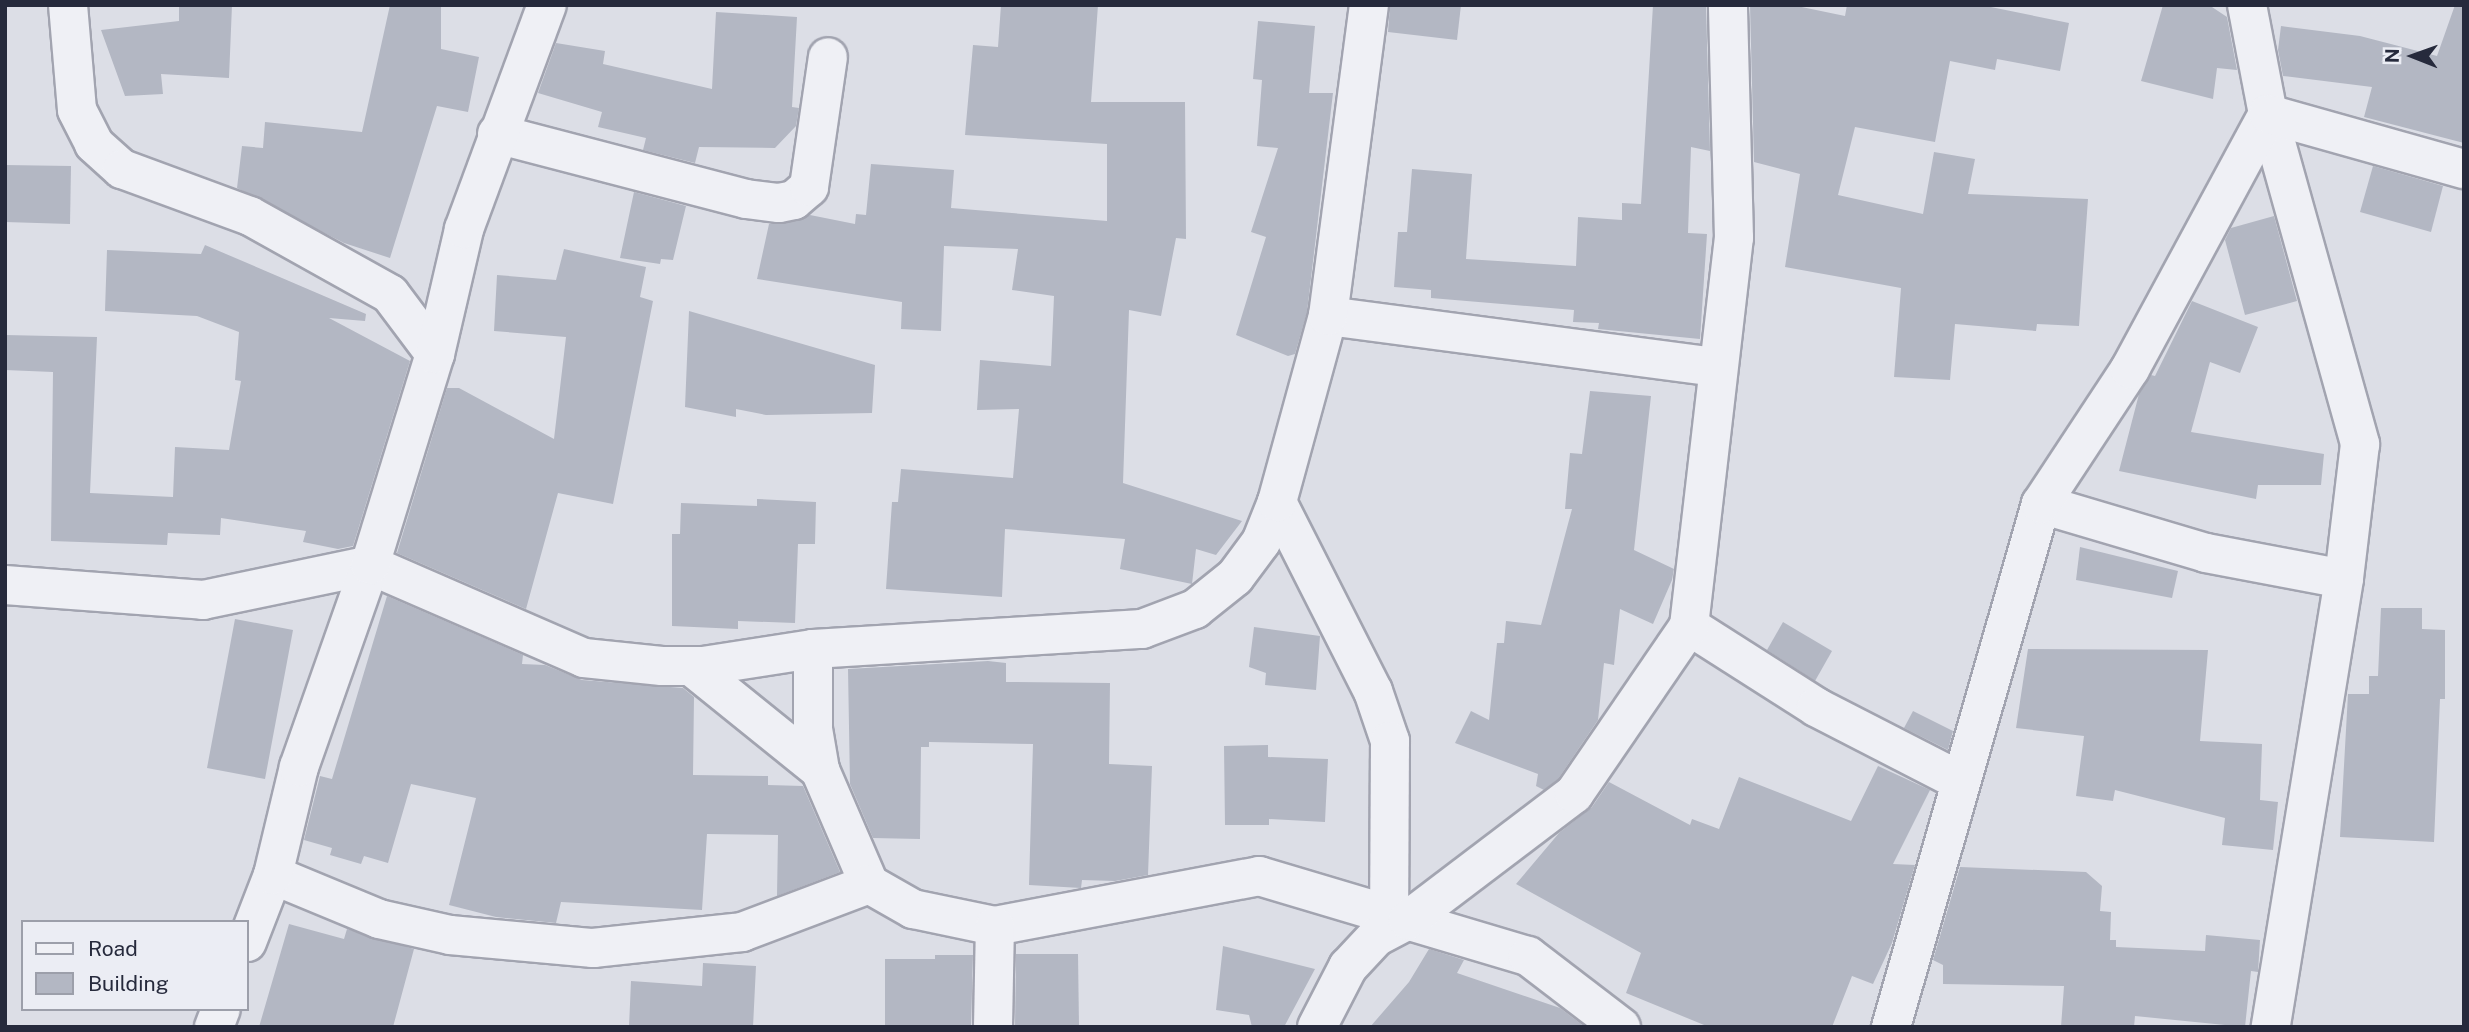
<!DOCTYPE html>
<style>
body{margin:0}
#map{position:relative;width:2469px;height:1032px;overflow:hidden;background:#dcdee6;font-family:"Public Sans",sans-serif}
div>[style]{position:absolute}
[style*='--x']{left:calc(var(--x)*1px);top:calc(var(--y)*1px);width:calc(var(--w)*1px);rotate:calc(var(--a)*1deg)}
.building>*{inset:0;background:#b3b7c3}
.roads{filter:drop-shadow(2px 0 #a2a4b0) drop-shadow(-2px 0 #a2a4b0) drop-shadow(0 2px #a2a4b0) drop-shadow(0 -2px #a2a4b0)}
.minor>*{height:38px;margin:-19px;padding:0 19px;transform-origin:19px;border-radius:19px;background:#eff0f5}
span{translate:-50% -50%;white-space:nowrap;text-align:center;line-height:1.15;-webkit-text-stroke:7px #ebedf4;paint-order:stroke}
.frame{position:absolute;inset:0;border:7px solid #262a3c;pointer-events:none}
.legend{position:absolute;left:21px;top:920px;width:228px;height:91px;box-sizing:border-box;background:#ebedf4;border:2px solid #9c9faa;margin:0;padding:9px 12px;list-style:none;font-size:21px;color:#262a3c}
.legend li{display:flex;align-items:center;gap:14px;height:35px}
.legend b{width:35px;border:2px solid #9c9faa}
.north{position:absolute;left:2378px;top:21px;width:70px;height:70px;-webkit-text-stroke:5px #ebedf4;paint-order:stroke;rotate:271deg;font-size:19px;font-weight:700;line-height:28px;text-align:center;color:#262a3c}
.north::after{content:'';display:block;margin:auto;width:24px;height:32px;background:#262a3c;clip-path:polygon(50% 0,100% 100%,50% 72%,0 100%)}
</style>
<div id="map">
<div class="building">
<i style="clip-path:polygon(179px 5px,232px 5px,229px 78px,161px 74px,163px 94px,125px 96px,101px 30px,179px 21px)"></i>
<i style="clip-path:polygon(390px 5px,441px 5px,441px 49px,479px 57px,468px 112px,437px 106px,390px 258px,344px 243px,237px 188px,242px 146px,263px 148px,265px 122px,362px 132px)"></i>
<i style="clip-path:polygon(1001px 5px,1098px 5px,1091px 102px,1185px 102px,1186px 239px,1176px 238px,1161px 316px,1129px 310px,1123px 483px,1242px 521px,1216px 555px,1196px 549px,1192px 584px,1120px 569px,1125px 539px,1005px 529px,1002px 597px,886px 589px,892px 502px,898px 502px,901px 469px,1013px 478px,1019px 409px,977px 410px,980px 360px,1051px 366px,1054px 296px,1012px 290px,1018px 249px,944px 246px,941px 331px,901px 329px,902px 302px,757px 279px,769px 224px,798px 221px,810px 215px,855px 224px,856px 214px,866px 215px,871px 164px,954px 170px,951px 208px,1107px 221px,1107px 144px,965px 135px,973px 45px,998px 47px)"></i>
<i style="clip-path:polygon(1390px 5px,1461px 5px,1457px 40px,1388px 32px)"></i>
<i style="clip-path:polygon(1653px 5px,1706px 5px,1710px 151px,1691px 147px,1688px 233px,1707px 234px,1700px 339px,1598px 329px,1599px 323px,1573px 322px,1574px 310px,1431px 298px,1431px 290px,1394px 287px,1398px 232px,1407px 232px,1412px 169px,1472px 174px,1466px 259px,1576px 266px,1578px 217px,1622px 220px,1622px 203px,1641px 204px)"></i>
<i style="clip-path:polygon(1750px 5px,1792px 5px,1845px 16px,1847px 5px,1981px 5px,2069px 23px,2060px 71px,1997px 59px,1995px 70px,1950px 61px,1935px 142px,1855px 127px,1838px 195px,1923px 214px,1934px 152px,1975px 159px,1968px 194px,2088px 199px,2079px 326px,2037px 324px,2036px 331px,1955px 324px,1950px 380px,1894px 377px,1901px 288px,1785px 267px,1800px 174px,1754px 162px)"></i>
<i style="clip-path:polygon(2163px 5px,2209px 5px,2227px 17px,2237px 70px,2217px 68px,2213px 99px,2141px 81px)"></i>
<i style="clip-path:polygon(2455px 5px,2464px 5px,2464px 143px,2364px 117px,2372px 87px,2283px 76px,2278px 50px,2281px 26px,2360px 36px,2437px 56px)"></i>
<i style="clip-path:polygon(716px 12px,797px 17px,792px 107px,799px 108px,796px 126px,775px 148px,699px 147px,695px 163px,643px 150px,646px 138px,598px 127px,602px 112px,538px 93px,556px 43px,605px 51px,603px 64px,712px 89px)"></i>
<i style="clip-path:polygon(1258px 21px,1315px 26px,1309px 93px,1333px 93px,1307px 312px,1295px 354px,1288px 356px,1236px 335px,1266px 237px,1251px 232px,1278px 148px,1257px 146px,1262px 80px,1253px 79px)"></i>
<i style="clip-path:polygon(5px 165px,71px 166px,70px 224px,5px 222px)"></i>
<i style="clip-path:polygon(2373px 166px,2443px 186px,2431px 232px,2360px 212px)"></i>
<i style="clip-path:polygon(634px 192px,686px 206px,673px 260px,661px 259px,660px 264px,620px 258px)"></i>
<i style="clip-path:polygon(2274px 216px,2297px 301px,2245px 315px,2225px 240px,2231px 228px)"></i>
<i style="clip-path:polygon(205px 245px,366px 314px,365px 321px,329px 318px,410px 361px,353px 546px,338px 549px,303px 542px,306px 531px,221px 518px,220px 535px,168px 533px,167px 545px,51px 541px,53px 372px,5px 370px,5px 335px,97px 337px,90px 493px,173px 497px,175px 447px,229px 450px,241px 381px,235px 380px,239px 332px,197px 316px,105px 311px,107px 250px,201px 254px)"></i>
<i style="clip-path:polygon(564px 249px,646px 267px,640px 297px,653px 301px,613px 504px,558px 493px,526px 609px,397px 553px,447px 388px,459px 388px,554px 439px,566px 337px,494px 331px,497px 275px,556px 280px)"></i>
<i style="clip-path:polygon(2192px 301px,2258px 327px,2240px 373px,2210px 362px,2191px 432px,2324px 454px,2321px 485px,2258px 485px,2256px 499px,2119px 471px,2139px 394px,2151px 375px,2155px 376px)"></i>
<i style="clip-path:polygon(689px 311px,875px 365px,872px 413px,766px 415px,736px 409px,736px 417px,685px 407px)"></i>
<i style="clip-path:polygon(1590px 391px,1651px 396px,1634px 550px,1674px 569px,1672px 580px,1653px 624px,1620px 609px,1614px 665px,1604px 663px,1598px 720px,1558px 779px,1544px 790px,1536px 786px,1538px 774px,1455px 743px,1471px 711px,1489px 720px,1497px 643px,1504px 643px,1506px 621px,1541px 625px,1572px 509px,1565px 509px,1570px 453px,1582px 454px)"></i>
<i style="clip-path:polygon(757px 499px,816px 502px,815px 544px,798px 544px,795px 623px,738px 621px,738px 629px,672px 626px,672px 534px,680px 534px,681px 503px,757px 506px)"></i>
<i style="clip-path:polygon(2080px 547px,2178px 571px,2172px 598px,2076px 580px)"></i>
<i style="clip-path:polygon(387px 596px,523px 655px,522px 664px,545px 665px,582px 680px,683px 688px,694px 697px,693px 775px,768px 776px,768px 785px,803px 786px,840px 872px,777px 896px,778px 835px,707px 834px,702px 910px,561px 902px,556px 923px,496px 917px,449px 905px,476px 798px,411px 784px,388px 863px,364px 856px,361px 864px,330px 855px,332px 848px,304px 840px,320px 776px,332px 779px)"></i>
<i style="clip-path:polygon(2381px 608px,2422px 608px,2422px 629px,2445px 630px,2445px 699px,2440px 699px,2434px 842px,2340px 837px,2348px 694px,2369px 694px,2369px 676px,2378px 676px)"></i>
<i style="clip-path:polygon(235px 619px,293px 630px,265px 779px,207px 768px)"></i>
<i style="clip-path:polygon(1783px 622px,1832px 651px,1815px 681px,1767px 650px)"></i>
<i style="clip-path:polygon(1254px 627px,1320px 636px,1316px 690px,1265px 685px,1266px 673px,1249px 667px)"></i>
<i style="clip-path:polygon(2028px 649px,2208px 650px,2200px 741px,2262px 744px,2260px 800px,2278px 802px,2273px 850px,2222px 845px,2225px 818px,2115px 790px,2113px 801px,2076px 796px,2084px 736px,2016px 728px)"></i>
<i style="clip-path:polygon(988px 661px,1006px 663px,1006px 682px,1110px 683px,1109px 764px,1152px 766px,1148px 875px,1115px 881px,1082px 880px,1081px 888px,1029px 885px,1033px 744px,929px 742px,929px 747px,921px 747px,920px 839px,873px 838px,850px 784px,848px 669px)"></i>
<i style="clip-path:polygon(1913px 711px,1953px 731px,1948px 750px,1904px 728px)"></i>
<i style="clip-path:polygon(1268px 745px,1268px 757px,1328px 759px,1325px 822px,1269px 819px,1269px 825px,1225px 825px,1224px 746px)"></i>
<i style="clip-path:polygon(1878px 766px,1930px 790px,1893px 864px,1915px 865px,1892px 943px,1873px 984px,1852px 976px,1832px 1027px,1709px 1027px,1626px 993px,1641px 953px,1516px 884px,1559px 833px,1592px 807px,1609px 782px,1690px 825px,1692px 819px,1719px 829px,1739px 777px,1851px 821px)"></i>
<i style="clip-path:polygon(1960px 867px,2086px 872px,2102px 886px,2100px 911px,2111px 912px,2110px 940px,2116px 940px,2116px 947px,2205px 951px,2206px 935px,2260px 940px,2258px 972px,2251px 971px,2245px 1027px,2135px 1016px,2134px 1027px,2061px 1027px,2064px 986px,1943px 984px,1943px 965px,1933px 960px)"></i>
<i style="clip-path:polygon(289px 924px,344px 939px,347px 929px,414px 949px,393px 1027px,259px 1027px)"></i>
<i style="clip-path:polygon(1223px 946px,1315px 969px,1284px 1027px,1252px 1027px,1249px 1015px,1216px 1010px)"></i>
<i style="clip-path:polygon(1429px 949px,1464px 960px,1457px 973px,1560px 1008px,1585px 1027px,1370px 1027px,1409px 982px)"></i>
<i style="clip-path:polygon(1016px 954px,1078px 954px,1079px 1027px,1015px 1027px)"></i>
<i style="clip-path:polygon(935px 955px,973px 955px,971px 1027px,885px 1027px,885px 959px,935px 959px)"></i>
<i style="clip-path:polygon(703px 963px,756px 966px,753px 1027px,629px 1027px,631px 981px,702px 986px)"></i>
</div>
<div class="roads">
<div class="minor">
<i style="--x:68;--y:5;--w:105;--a:85.1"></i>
<i style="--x:77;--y:110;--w:38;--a:63"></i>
<i style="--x:94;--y:144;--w:38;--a:42"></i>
<i style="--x:122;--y:169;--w:136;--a:20.2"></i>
<i style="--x:250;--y:216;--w:160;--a:29.1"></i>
<i style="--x:390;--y:294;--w:75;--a:53.1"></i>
<i style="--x:2247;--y:5;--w:111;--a:79.1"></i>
<i style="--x:2268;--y:114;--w:343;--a:74.4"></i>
<i style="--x:2360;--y:444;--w:136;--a:96.8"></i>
<i style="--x:2344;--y:579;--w:454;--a:99.3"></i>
<i style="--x:497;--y:134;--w:257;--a:14.6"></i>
<i style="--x:746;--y:199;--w:33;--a:7"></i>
<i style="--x:779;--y:203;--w:15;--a:-11"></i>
<i style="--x:794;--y:200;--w:20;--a:-41"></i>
<i style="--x:809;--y:187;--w:131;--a:-81.7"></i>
<i style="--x:1328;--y:316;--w:391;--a:7.5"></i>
<i style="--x:1277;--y:502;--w:212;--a:63.1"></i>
<i style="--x:1373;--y:691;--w:53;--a:71.2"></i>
<i style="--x:1390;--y:741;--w:173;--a:90.3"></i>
<i style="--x:2041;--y:504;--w:172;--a:16.5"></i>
<i style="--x:2206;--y:553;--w:140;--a:10.7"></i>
<i style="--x:5;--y:585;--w:199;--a:4.3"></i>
<i style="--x:203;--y:600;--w:171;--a:-11.8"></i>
<i style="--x:370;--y:565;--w:233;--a:23.5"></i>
<i style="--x:584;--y:658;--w:78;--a:5.9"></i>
<i style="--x:662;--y:666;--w:41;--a:0"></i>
<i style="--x:703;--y:666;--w:111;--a:-8.8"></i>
<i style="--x:813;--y:649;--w:330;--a:-3.5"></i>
<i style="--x:1142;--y:629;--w:57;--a:-20.7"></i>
<i style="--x:1195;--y:609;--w:51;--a:-38.7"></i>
<i style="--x:1235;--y:577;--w:44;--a:-53.4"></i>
<i style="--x:1261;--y:542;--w:43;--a:-68.2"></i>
<i style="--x:1277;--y:502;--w:193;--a:-74.7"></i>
<i style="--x:1328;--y:316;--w:314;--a:-82.5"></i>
<i style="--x:1689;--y:626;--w:151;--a:32.5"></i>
<i style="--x:1816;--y:707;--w:162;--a:27.2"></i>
<i style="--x:813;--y:649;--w:80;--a:90"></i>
<i style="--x:813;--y:729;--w:42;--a:80.3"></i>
<i style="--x:820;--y:770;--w:124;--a:66.7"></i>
<i style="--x:691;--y:666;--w:166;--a:38.9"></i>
<i style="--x:273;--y:875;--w:115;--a:22.5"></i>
<i style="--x:379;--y:919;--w:73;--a:12.7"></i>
<i style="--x:450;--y:935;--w:144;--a:5.2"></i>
<i style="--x:593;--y:948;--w:150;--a:-6.1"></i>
<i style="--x:742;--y:932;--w:136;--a:-20.7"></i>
<i style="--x:869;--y:884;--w:51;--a:29.6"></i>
<i style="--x:913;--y:909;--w:84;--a:11.7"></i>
<i style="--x:995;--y:926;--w:269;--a:-10.7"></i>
<i style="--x:1259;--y:876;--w:281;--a:16.6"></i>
<i style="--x:1528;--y:956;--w:117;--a:37.4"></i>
<i style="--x:247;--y:942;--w:72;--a:-68.8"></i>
<i style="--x:273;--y:875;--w:111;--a:-76.5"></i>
<i style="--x:299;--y:767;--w:214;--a:-70.6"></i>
<i style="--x:370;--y:565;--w:221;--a:-72.9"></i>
<i style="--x:435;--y:354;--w:128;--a:-76.9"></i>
<i style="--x:464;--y:229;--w:239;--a:-69.7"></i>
<i style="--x:214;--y:1027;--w:19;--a:-69"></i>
<i style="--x:993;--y:1027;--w:101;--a:-88.9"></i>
<i style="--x:1317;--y:1027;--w:68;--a:-62.7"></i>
<i style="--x:1348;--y:967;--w:41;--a:-47"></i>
<i style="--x:1376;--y:937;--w:36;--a:-28"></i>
<i style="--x:1408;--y:920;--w:208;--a:-37.2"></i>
<i style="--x:1574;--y:794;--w:204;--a:-55.6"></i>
<i style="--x:1689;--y:626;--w:391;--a:-83.4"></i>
<i style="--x:1734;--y:238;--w:233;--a:-91.5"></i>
<i style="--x:1891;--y:1027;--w:544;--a:-74"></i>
<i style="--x:2041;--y:504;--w:162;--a:-56.6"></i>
<i style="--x:2130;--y:369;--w:290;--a:-61.6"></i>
<i style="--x:2268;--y:114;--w:204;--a:15.7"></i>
</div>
</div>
<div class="frame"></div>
<ul class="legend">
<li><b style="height:9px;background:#eff0f5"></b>Road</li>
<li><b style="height:19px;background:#b3b7c3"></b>Building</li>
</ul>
<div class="north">N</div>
</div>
